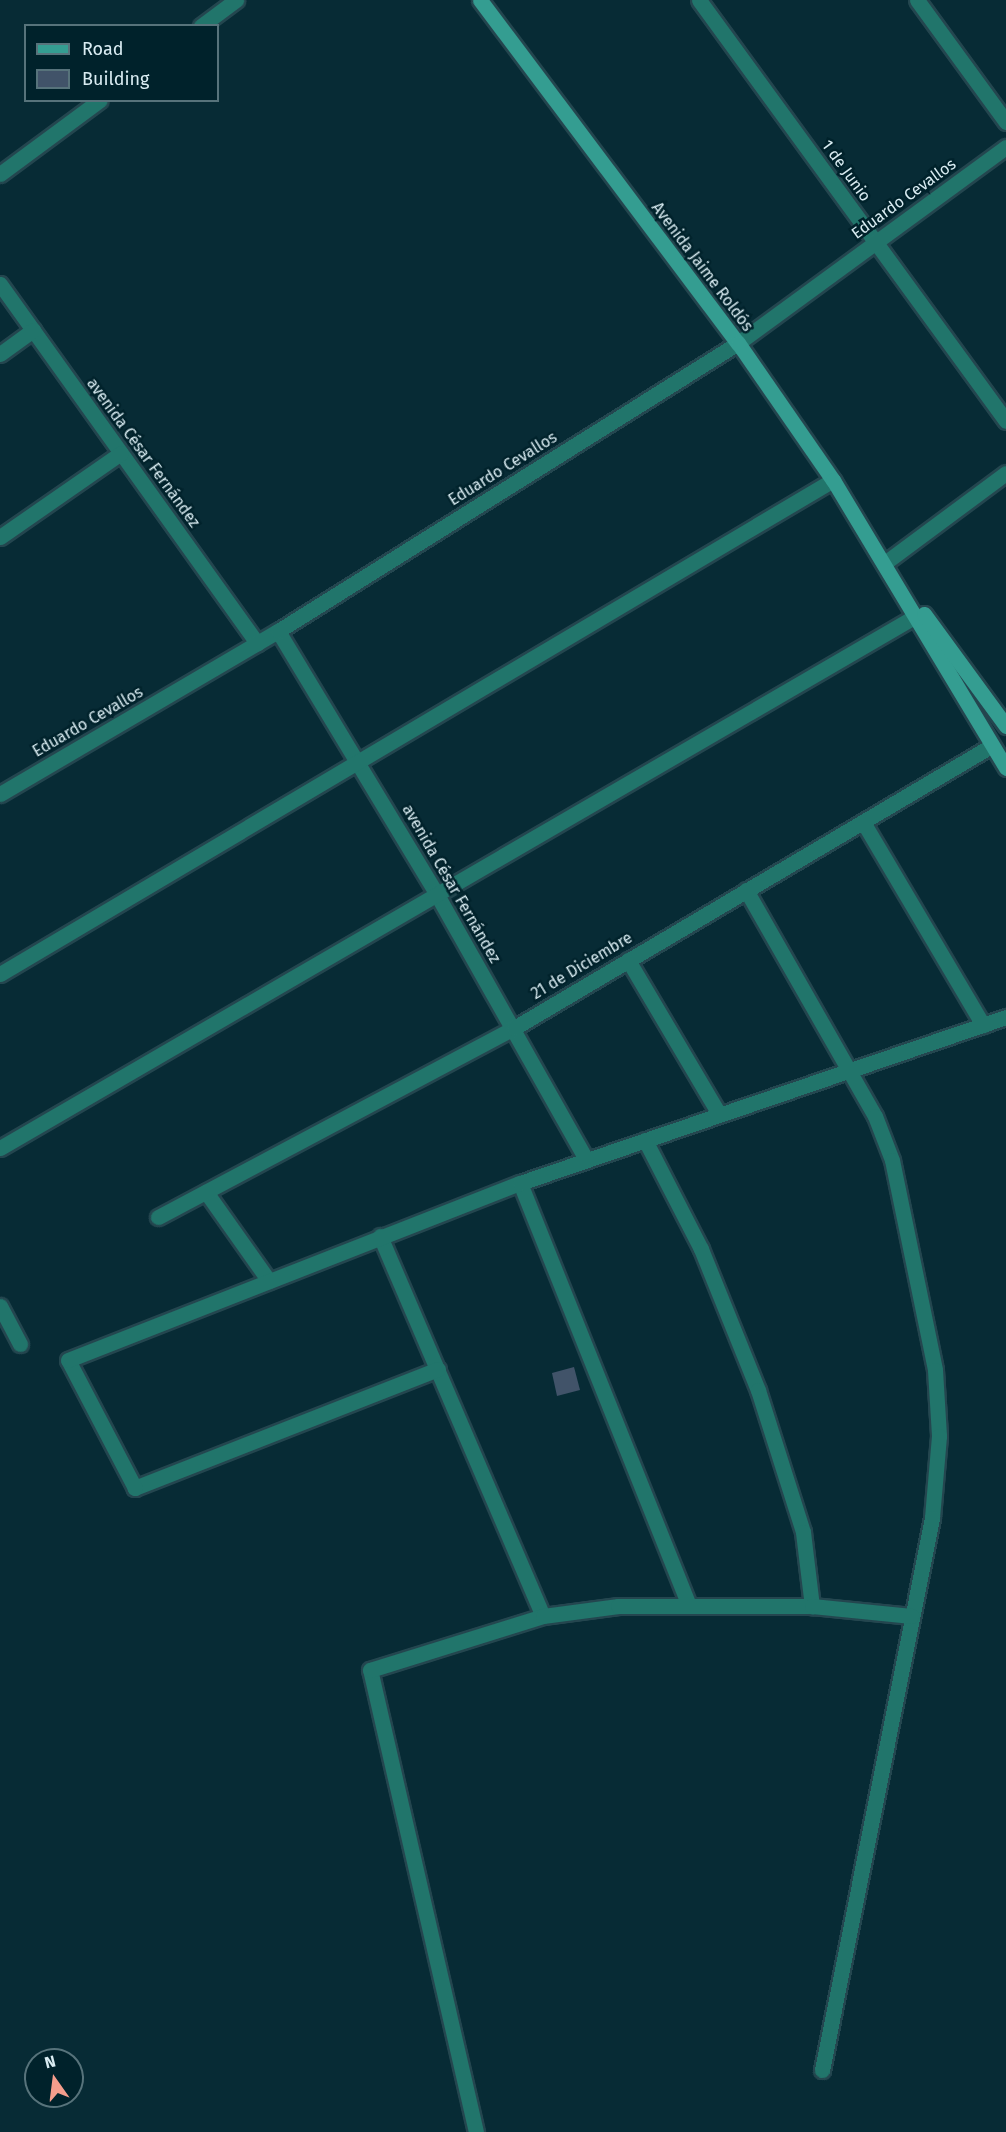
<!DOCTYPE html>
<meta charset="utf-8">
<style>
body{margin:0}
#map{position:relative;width:1006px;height:2132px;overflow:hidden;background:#072b35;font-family:"Fira Sans",sans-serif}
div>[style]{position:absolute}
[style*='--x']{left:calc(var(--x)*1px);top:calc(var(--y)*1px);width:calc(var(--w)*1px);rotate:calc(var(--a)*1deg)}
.building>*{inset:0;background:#415369}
.roads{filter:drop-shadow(2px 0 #24464f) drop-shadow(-2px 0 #24464f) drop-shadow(0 2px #24464f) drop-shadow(0 -2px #24464f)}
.street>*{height:15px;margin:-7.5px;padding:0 7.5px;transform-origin:7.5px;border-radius:7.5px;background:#21756b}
.secondary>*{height:15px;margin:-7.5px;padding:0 7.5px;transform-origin:7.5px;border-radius:7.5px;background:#349d91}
span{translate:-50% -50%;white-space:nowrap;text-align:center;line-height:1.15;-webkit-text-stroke:5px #00222b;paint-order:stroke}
.street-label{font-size:16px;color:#d9ecf2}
.legend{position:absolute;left:24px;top:24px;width:195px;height:78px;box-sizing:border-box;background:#00222b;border:2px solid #57737b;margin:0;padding:8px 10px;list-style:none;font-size:18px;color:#d9ecf2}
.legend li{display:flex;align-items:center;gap:12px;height:30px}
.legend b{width:30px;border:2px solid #57737b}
.north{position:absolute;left:24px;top:2048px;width:60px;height:60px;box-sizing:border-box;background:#00222b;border:2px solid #57737b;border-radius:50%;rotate:346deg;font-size:16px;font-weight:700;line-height:24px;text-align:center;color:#d9ecf2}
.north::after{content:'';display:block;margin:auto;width:21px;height:27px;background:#f49d8c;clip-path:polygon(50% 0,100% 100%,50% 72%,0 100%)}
</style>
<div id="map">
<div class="building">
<i style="clip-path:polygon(574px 1367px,580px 1390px,557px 1396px,552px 1373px)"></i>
</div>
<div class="roads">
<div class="street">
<i style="--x:699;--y:0;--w:521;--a:53.9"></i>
<i style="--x:917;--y:0;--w:151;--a:53.9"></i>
<i style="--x:201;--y:26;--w:44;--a:-36.6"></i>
<i style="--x:0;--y:174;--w:124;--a:-36.5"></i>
<i style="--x:0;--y:284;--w:442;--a:54.4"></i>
<i style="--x:0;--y:354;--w:41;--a:-36"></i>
<i style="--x:0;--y:537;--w:147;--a:-34.8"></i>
<i style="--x:886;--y:562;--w:149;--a:-36.6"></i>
<i style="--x:278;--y:631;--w:306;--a:58.9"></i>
<i style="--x:436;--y:893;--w:305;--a:60.6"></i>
<i style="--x:0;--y:794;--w:322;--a:-30.4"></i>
<i style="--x:278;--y:631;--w:543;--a:-32.05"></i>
<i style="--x:738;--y:343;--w:332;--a:-36.2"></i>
<i style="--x:863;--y:822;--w:236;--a:59.4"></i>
<i style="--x:746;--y:890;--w:260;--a:60.3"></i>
<i style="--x:875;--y:1116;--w:47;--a:68.9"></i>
<i style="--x:892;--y:1160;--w:214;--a:78.4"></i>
<i style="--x:935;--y:1370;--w:66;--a:86.5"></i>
<i style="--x:939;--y:1436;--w:82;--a:94.9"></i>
<i style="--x:932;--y:1518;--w:563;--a:101.27"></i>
<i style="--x:628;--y:960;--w:179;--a:59.4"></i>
<i style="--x:0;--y:974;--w:968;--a:-30.67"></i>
<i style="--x:645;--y:1140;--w:123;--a:62.8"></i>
<i style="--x:701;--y:1249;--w:152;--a:68"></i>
<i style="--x:758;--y:1390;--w:149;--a:72.4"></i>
<i style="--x:803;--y:1532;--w:75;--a:83.1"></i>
<i style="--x:0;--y:1148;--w:1059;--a:-30.15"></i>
<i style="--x:520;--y:1183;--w:452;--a:68.2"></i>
<i style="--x:206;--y:1192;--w:109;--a:54.7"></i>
<i style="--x:158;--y:1217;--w:403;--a:-28"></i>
<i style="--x:514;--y:1028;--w:554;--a:-30.59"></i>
<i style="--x:380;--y:1236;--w:413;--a:66.8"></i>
<i style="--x:0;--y:1306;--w:43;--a:62.2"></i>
<i style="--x:438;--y:1369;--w:326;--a:158.6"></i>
<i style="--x:135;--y:1488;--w:144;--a:-117.6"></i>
<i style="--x:68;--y:1360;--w:485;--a:-21.4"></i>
<i style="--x:520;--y:1183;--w:514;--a:-18.86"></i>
<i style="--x:476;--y:2132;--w:474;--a:-102.9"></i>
<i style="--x:370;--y:1670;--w:181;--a:-17.3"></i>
<i style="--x:543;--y:1616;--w:76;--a:-7.6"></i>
<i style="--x:618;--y:1606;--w:194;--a:0"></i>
<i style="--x:812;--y:1606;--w:100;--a:5.7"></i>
</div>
<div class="secondary">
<i style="--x:480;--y:0;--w:429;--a:53.1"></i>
<i style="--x:738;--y:343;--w:167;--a:55.3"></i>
<i style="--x:833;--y:480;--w:336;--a:59"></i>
<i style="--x:924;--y:614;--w:139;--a:53.8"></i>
</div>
</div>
<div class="street-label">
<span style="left:846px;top:171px;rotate:54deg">1 de Junio</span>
<span style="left:904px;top:199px;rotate:-36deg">Eduardo Cevallos</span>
<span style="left:702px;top:267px;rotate:53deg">Avenida Jaime Roldós</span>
<span style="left:143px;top:453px;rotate:54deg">avenida César Fernández</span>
<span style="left:503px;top:469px;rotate:-32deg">Eduardo Cevallos</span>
<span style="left:88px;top:722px;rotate:-30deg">Eduardo Cevallos</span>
<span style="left:451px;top:884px;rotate:60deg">avenida César Fernández</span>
<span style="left:582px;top:966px;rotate:-31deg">21 de Diciembre</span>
</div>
<ul class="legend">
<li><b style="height:8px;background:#349d91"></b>Road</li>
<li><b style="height:16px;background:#415369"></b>Building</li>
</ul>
<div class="north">N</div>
</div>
